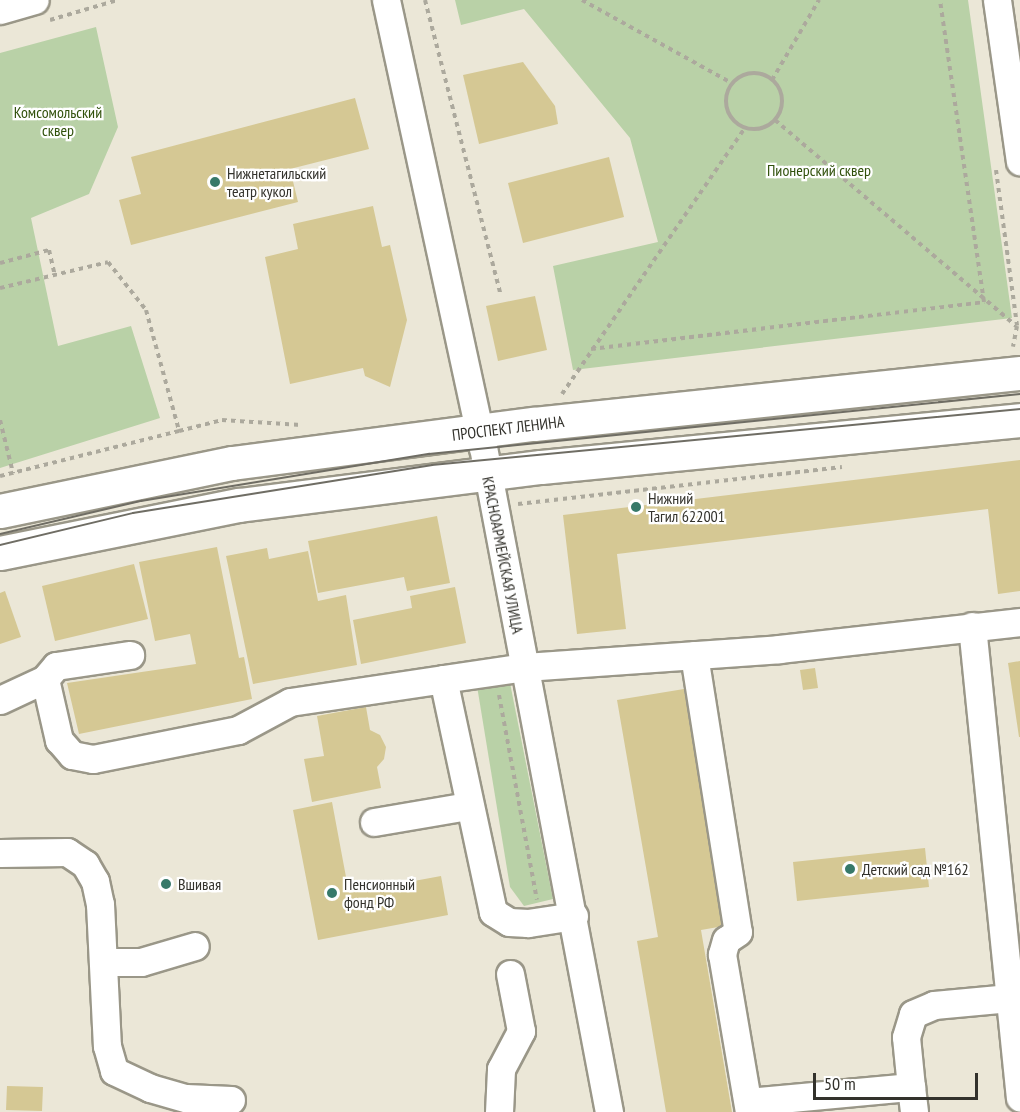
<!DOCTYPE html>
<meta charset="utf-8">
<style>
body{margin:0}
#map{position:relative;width:1020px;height:1112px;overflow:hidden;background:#ebe7d7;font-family:"PT Sans Narrow",sans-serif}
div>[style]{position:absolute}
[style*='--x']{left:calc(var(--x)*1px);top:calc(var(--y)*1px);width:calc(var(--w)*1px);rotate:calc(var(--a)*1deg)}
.green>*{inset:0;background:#b9d1a7}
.building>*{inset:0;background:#d5c894}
.path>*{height:4px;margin-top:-2px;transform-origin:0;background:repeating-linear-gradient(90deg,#aca99d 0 4.5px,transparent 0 9px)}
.path>.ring{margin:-2px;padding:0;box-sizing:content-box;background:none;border:4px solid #aca99d;border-radius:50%}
.roads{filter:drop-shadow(2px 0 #9a9788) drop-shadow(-2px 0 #9a9788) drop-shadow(0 2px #9a9788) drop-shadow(0 -2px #9a9788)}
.minor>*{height:27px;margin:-13.5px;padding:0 13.5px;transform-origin:13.5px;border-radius:13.5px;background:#fff}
.major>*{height:33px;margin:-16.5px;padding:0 16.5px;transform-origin:16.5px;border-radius:16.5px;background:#fff}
.tram>*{height:1.5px;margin:-0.75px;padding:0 0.75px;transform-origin:0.75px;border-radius:0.75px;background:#6f6d64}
.dots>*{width:16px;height:16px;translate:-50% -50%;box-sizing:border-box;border:3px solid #fff;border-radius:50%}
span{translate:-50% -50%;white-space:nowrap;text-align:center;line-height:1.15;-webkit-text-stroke:4.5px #fff;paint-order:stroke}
.park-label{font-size:16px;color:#31510c}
.poi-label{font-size:16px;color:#33322c}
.left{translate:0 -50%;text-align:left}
.street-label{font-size:16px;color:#33322c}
.scale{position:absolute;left:813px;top:1073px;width:165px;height:27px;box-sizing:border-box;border:3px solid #33322c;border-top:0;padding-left:8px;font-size:18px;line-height:21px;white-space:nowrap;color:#33322c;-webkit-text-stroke:4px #fff;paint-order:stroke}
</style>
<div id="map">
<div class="green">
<i style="clip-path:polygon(455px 0,968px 0,1012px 318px,573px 370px,553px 266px,658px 242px,630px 138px,524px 9px,461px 25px)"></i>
<i style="clip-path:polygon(96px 27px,118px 127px,89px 194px,31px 218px,58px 346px,131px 326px,160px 418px,0 468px,0 53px)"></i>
<i style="clip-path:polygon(509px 678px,553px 899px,524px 906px,510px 887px,477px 686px)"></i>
</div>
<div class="building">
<i style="clip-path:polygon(523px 62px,555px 106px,558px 124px,479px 144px,463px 75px)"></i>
<i style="clip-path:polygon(355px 98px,369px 149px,290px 169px,298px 202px,131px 245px,119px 200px,141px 194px,131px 157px)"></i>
<i style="clip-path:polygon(609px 157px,624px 217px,523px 243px,508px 183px)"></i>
<i style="clip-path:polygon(373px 206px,382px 247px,390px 245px,407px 320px,390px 387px,365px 376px,363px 368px,290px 384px,265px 257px,298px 249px,293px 224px)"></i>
<i style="clip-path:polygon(535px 296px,547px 350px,498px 361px,486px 306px)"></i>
<i style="clip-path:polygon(1020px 460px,1020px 591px,998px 594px,988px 509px,617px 554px,626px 629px,577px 634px,563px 515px)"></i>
<i style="clip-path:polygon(437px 516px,450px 583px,407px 591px,404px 577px,318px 593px,308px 541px)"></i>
<i style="clip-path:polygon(217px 547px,239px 658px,244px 657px,252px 699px,79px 734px,67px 683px,196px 664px,190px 634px,155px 641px,139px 562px)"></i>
<i style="clip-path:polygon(267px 548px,269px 559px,308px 551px,318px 601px,346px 595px,357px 665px,253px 684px,226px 556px)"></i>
<i style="clip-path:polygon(134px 564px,148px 619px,55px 641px,42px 586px)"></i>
<i style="clip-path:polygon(455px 587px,466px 643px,361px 664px,353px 620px,412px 608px,410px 596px)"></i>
<i style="clip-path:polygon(5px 591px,21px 637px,0 644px,0 593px)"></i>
<i style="clip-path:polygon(1020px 661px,1020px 737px,1019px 737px,1008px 663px)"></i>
<i style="clip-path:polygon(815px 668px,818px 688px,803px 690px,800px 670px)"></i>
<i style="clip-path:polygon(684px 689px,724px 926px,701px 930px,732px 1112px,666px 1112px,637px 941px,658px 937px,617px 700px)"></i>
<i style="clip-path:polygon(366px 707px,370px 730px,380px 735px,386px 747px,384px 759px,377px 767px,381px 788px,312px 802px,304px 759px,324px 756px,317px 716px)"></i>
<i style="clip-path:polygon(332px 802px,349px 893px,441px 876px,448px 915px,318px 940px,293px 810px)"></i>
<i style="clip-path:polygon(925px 848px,929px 887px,797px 901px,793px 862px)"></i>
<i style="clip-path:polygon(7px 1086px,43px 1087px,42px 1111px,6px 1110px)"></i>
</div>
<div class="path">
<i style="--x:425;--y:0;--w:305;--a:75.6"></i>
<i style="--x:582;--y:0;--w:171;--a:29"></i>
<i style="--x:50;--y:20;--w:71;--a:-16.4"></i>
<i class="ring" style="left:726px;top:73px;width:52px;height:52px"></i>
<i style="--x:772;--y:80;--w:93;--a:-59.6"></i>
<i style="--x:775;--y:120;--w:317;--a:40.5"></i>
<i style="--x:996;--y:170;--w:157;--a:82.3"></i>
<i style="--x:1017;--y:326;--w:21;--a:101"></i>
<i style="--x:0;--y:263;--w:51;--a:-14.9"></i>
<i style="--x:49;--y:250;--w:26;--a:77"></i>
<i style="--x:0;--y:288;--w:111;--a:-13.5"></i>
<i style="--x:108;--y:262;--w:61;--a:51.6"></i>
<i style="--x:146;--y:310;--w:125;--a:74.7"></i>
<i style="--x:179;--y:431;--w:44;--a:-14.3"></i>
<i style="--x:222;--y:420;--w:79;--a:3.6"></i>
<i style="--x:591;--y:349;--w:396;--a:-6.8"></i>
<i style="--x:984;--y:302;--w:305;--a:-98.3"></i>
<i style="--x:562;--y:394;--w:323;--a:-55.5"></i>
<i style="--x:0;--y:420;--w:55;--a:76.2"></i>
<i style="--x:0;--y:476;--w:185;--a:-14.1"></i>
<i style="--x:518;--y:504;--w:326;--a:-6.5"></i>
<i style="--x:499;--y:695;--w:208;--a:79.5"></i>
</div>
<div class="roads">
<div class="minor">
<i style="--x:386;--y:0;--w:457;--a:77.8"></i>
<i style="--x:483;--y:447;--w:677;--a:79.27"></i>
<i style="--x:997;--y:0;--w:163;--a:81.9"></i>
<i style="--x:0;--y:10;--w:36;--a:-16"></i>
<i style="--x:972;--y:626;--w:474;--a:84.2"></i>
<i style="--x:694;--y:655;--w:280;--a:81"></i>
<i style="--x:738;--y:932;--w:14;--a:146"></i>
<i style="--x:726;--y:940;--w:15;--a:106"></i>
<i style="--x:722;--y:954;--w:160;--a:80.3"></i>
<i style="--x:45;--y:679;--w:63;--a:77.1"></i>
<i style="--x:59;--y:740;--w:20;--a:49"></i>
<i style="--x:72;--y:755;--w:21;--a:11"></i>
<i style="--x:93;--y:759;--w:148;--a:-11.3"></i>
<i style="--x:238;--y:730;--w:59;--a:-28.3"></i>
<i style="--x:290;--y:702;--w:155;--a:-8.5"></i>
<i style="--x:0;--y:700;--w:50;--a:-25"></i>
<i style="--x:45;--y:679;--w:17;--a:-50"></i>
<i style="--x:56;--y:666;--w:75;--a:-8.5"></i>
<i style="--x:374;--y:822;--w:95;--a:-9.7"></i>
<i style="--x:0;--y:853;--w:67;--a:-0.9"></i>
<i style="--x:67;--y:852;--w:22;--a:34"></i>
<i style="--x:85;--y:864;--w:20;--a:60"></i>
<i style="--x:95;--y:881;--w:24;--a:78"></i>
<i style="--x:100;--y:904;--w:142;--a:87.2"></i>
<i style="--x:107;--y:1046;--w:26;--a:74"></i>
<i style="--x:114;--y:1071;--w:40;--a:25"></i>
<i style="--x:150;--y:1088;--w:37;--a:16"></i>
<i style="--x:186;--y:1098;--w:45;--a:2.5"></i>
<i style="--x:574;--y:916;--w:47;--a:171.3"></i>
<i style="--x:528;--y:923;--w:19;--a:-177"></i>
<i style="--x:509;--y:922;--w:19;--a:-148"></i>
<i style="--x:493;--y:912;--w:238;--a:-102.1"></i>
<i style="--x:443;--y:679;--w:82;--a:-8.4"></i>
<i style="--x:524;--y:667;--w:256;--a:-4"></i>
<i style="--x:779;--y:649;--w:243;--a:-6.4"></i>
<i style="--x:103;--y:962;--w:38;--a:0"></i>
<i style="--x:141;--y:962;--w:56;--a:-16.5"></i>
<i style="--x:911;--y:1087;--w:25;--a:83"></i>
<i style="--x:748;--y:1102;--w:164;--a:-5.3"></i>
<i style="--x:911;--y:1087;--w:50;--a:-95.7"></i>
<i style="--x:906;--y:1037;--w:24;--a:-73"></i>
<i style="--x:913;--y:1014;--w:23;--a:-23"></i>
<i style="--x:934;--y:1005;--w:76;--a:-5.3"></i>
<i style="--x:499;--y:1112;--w:43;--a:-87.3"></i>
<i style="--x:501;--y:1069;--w:43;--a:-62.2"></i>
<i style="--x:521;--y:1031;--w:58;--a:-100.9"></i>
</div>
<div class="major">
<i style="--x:0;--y:511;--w:237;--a:-11.7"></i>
<i style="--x:232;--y:463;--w:305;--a:-7.4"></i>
<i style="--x:534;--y:424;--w:489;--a:-6"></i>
<i style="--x:0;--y:553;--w:244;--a:-11.4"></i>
<i style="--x:239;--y:505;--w:304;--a:-7.2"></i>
<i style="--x:541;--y:467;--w:481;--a:-5.6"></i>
</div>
</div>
<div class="tram">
<i style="--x:0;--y:534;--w:145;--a:-13.2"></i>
<i style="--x:141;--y:501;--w:292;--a:-9.3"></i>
<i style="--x:429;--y:454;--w:594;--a:-5.8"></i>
<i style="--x:0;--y:545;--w:137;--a:-13.5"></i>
<i style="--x:133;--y:513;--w:303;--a:-9.1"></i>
<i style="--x:432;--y:465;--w:591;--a:-5.44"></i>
</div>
<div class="dots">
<i style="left:215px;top:182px;background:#377969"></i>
<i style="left:636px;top:507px;background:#377969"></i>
<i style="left:850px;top:869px;background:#377969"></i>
<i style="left:166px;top:884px;background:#377969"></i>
<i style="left:332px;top:893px;background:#377969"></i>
</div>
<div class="park-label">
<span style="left:58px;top:121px">Комсомольский<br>сквер</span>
<span style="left:819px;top:170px">Пионерский сквер</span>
</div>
<div class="poi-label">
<span class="left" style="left:227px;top:182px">Нижнетагильский<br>театр кукол</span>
<span class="left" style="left:648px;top:507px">Нижний<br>Тагил 622001</span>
<span class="left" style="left:862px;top:869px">Детский сад №162</span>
<span class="left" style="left:178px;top:884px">Вшивая</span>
<span class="left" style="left:344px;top:893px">Пенсионный<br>фонд РФ</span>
</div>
<div class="street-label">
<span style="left:508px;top:428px;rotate:-7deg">ПРОСПЕКТ ЛЕНИНА</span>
<span style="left:503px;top:555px;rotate:79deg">КРАСНОАРМЕЙСКАЯ УЛИЦА</span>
</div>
<div class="scale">50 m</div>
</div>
